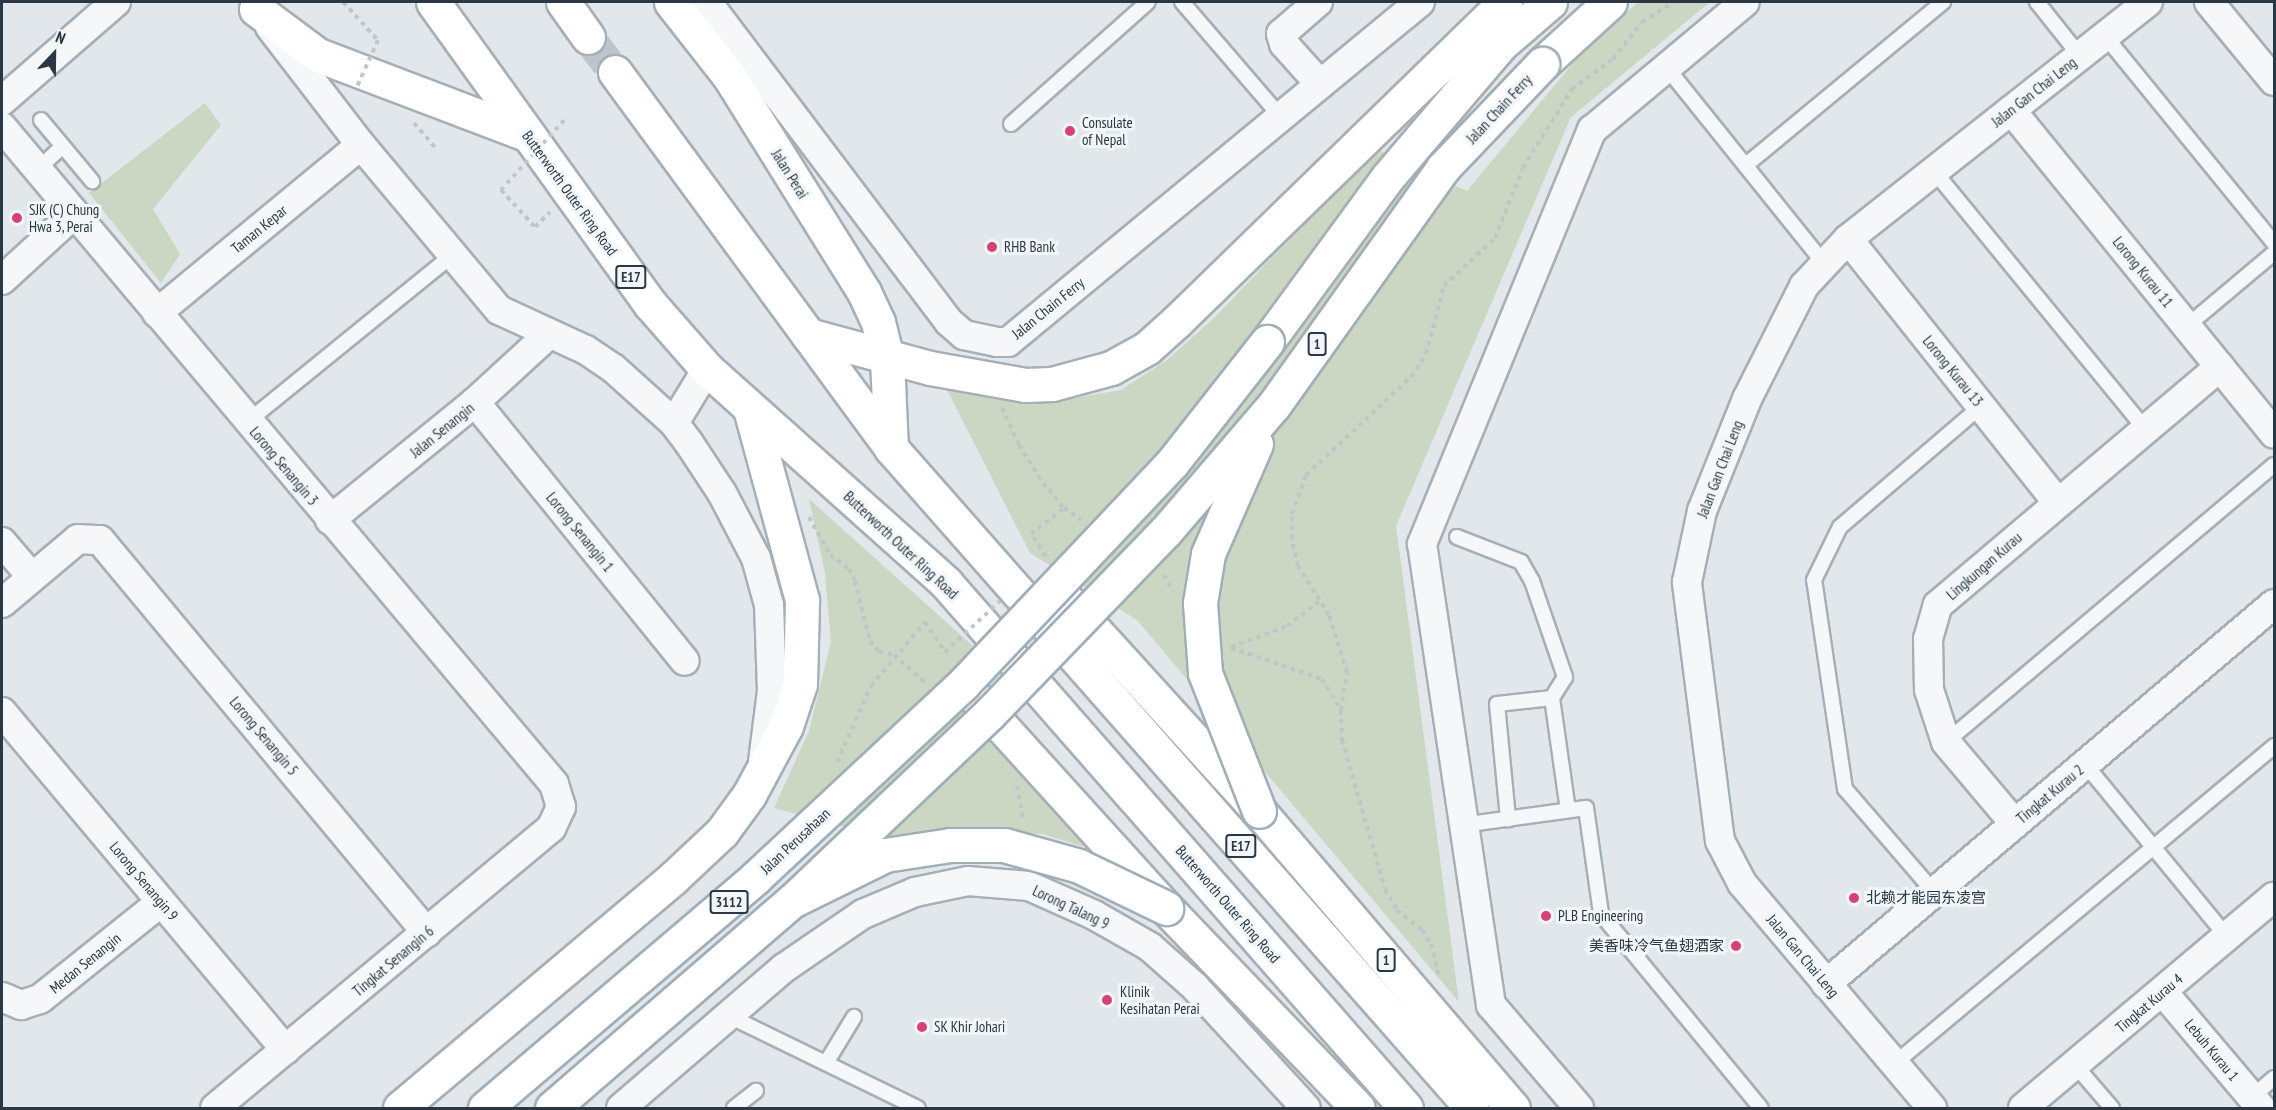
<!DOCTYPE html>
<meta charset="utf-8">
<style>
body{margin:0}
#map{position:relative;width:2276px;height:1110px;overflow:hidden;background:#e2e7eb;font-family:"PT Sans Narrow","Noto Sans SC",sans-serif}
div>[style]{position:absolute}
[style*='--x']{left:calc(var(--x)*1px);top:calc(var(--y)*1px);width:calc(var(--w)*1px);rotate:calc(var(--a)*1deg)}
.green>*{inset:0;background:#cbd6c3}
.highway-tunnel>*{height:33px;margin-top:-16.5px;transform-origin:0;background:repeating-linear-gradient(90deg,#bdc4ca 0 33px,transparent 0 49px)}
.path>*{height:4px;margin-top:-2px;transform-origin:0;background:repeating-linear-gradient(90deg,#c0c5ca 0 4.5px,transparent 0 9px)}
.roads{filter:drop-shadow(2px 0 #a7afb6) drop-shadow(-2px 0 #a7afb6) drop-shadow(0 2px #a7afb6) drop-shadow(0 -2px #a7afb6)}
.lane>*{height:14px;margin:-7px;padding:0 7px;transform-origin:7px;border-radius:7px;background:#f5f7f9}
.street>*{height:28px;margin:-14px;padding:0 14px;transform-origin:14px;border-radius:14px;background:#f5f7f9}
.secondary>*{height:33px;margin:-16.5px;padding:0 16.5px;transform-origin:16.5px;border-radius:16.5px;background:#fff}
.highway>*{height:33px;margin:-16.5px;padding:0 16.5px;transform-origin:16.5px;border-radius:16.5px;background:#fff}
.path-bridge>*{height:4px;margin-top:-2px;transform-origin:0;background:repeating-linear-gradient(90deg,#c0c5ca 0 4.5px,transparent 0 9px)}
.bridges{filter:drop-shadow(2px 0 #a0aeb8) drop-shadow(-2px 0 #a0aeb8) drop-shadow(0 2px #a0aeb8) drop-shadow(0 -2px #a0aeb8)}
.primary-bridge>*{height:33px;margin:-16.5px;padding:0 16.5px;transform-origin:16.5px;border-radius:16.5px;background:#fff}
.highway-bridge>*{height:33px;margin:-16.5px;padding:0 16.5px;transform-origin:16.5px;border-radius:16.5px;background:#fff}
.dots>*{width:16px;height:16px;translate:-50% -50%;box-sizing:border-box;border:3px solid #f2f6f8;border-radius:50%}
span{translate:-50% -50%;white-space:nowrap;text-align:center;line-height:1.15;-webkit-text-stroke:6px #f2f6f8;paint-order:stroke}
.shield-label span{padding:2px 4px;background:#f2f6f8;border:2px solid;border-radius:4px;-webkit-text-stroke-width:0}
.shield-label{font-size:14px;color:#293844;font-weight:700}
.street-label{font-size:15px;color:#293844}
.poi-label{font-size:15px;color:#293844}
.left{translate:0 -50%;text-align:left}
.right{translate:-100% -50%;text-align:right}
.frame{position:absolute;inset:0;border:3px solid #293844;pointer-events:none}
.north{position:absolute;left:24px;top:24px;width:60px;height:60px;-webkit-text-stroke:4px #f2f6f8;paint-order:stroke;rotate:22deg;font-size:16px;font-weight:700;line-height:24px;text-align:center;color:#293844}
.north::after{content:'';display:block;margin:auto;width:21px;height:27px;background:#293844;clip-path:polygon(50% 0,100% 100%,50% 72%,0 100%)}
</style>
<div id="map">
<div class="green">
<i style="clip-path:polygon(1638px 2px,1710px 2px,1571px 117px,1396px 526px,1459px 1002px,1137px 620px,1030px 553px,946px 388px,1045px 403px,1121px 390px,1167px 360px,1215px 317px,1334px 192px,1381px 151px,1467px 191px,1583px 51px)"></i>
<i style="clip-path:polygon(205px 103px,221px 125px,153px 209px,180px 254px,161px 283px,89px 193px)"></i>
<i style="clip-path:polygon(809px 499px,983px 655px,952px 678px,1103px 853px,1043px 834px,945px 832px,892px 839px,774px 808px,809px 731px,831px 642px,825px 573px)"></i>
</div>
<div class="highway-tunnel">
<i style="--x:588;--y:37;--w:44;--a:52.4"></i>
</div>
<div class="path">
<i style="--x:414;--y:123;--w:32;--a:49"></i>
<i style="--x:501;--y:190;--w:50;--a:47.4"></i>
<i style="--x:535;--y:227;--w:21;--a:-45"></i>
<i style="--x:1002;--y:408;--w:41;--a:65.3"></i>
<i style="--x:1019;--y:445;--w:45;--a:57.7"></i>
<i style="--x:1043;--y:483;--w:33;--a:50"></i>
<i style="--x:1064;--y:508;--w:21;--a:35"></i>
<i style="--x:809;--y:517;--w:43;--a:61.1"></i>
<i style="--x:830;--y:555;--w:24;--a:36"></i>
<i style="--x:849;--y:569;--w:13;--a:63"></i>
<i style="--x:855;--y:581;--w:62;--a:76"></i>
<i style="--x:870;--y:641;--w:14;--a:51"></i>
<i style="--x:879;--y:652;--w:15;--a:11"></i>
<i style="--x:894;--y:655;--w:41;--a:41.1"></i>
<i style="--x:1046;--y:556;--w:27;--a:-124"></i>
<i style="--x:1031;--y:534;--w:42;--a:-38.2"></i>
<i style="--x:1164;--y:575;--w:19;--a:62"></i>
<i style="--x:1231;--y:647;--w:60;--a:-20.6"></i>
<i style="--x:1287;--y:626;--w:41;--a:-37.1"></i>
<i style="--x:1231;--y:648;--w:96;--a:18.8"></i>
<i style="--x:1322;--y:679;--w:36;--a:58"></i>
<i style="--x:1341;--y:710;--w:30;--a:88"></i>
<i style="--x:1342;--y:740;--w:155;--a:73.9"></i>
<i style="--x:1385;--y:889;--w:24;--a:60"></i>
<i style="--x:1397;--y:910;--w:32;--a:39"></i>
<i style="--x:1422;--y:930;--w:17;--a:57"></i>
<i style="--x:1431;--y:944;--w:34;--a:76"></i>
<i style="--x:1341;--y:710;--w:38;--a:-81"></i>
<i style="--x:1347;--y:672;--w:60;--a:-107.5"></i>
<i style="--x:1329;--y:615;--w:58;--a:-122.3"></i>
<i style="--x:1298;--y:566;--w:28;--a:-103"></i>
<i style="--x:1292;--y:539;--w:25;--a:-90"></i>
<i style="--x:1292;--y:514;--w:41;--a:-70.3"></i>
<i style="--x:1306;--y:475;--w:144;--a:-43"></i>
<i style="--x:1411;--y:377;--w:27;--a:-57"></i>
<i style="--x:1426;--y:354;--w:70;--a:-75.2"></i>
<i style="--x:1444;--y:286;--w:70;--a:-43.3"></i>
<i style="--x:1495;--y:238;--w:75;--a:-68.2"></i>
<i style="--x:1523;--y:168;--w:93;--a:-58.2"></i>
<i style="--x:1572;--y:89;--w:51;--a:-36.2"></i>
<i style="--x:1613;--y:59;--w:47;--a:-51.9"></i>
<i style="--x:1642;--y:22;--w:38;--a:-32"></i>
<i style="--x:837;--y:762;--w:83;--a:-65.9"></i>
<i style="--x:871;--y:686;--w:84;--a:-49.8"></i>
<i style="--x:925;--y:622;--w:36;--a:56"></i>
<i style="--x:1017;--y:786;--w:35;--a:80"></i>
</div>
<div class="roads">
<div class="lane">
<i style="--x:1182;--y:2;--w:152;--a:49.3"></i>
<i style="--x:2037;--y:2;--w:69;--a:51.5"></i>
<i style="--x:2105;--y:36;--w:267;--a:50.8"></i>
<i style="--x:1667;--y:68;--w:249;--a:51.2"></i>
<i style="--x:41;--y:120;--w:80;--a:50.1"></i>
<i style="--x:1011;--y:124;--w:183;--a:-41.7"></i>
<i style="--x:1746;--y:165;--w:256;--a:-39.6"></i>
<i style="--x:37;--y:170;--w:35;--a:-43"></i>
<i style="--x:1934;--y:171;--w:335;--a:50.7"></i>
<i style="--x:2187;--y:326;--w:114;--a:-40"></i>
<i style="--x:247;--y:422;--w:263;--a:-39.1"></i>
<i style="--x:1457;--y:537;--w:69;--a:21.3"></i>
<i style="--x:1521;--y:562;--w:22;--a:60"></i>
<i style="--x:1532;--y:581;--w:102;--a:71"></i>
<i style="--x:1565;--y:677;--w:25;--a:122"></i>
<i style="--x:1552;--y:698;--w:55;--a:173.8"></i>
<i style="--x:1497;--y:704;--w:116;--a:84.5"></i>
<i style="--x:1552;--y:698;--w:113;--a:81.9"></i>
<i style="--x:1946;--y:742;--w:429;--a:-40.2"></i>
<i style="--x:2085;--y:764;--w:224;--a:50.6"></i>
<i style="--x:1462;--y:825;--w:125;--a:-7.8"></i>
<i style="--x:1586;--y:808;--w:107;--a:81.9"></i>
<i style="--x:1601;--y:914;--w:251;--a:50.5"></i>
<i style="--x:1934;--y:892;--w:136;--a:-130.8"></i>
<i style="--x:1845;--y:789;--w:211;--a:-98.4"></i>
<i style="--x:1814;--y:580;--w:59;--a:-63.9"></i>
<i style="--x:1840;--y:527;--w:186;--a:-40.6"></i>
<i style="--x:729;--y:1016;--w:210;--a:26"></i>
<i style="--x:826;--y:1063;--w:54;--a:-58.7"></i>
<i style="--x:1894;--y:1064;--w:496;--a:-39.9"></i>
<i style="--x:2075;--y:1065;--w:57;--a:49.3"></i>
<i style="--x:2252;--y:1097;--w:29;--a:-41"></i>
<i style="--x:734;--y:1108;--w:28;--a:-38"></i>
</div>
<div class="street">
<i style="--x:707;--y:2;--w:401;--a:52.9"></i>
<i style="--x:949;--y:322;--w:20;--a:41"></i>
<i style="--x:964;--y:335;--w:34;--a:12"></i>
<i style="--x:997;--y:342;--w:11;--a:0"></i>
<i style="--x:1008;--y:342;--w:534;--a:-39.53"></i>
<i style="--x:1318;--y:2;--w:49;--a:139.1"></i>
<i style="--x:1281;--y:34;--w:10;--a:73"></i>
<i style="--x:1284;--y:44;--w:54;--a:48"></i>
<i style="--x:2209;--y:2;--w:102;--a:50.6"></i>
<i style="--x:270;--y:27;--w:149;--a:52.4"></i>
<i style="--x:361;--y:145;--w:215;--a:50.1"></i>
<i style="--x:499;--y:310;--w:96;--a:24.7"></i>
<i style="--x:586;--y:350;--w:32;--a:34"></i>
<i style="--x:613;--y:368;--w:82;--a:42"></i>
<i style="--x:674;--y:423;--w:25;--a:53"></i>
<i style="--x:689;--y:443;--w:60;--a:56.6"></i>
<i style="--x:722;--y:493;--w:73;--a:62.4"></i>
<i style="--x:756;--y:558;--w:49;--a:74.5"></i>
<i style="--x:769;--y:605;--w:86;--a:88"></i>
<i style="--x:772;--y:691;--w:71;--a:97.3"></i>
<i style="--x:2;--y:101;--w:151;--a:-41"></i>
<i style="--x:2011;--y:110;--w:417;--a:50.9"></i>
<i style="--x:2;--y:127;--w:858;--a:49.96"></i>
<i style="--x:554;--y:784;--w:24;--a:73"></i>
<i style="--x:561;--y:807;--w:23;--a:115"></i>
<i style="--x:551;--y:828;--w:437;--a:140.2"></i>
<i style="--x:1848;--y:239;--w:337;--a:51.5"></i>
<i style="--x:2;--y:280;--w:98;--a:-42.5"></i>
<i style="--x:157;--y:313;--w:264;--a:-39.5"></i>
<i style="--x:475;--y:402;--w:333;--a:51"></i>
<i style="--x:674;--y:423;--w:63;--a:-58.6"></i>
<i style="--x:330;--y:520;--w:187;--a:-39.1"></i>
<i style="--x:475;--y:402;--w:100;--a:-42.6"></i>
<i style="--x:2;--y:542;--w:45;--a:49.5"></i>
<i style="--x:2;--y:603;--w:99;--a:-40.1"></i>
<i style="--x:78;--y:539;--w:22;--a:3"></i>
<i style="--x:100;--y:540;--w:511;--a:50.24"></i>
<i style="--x:2;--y:712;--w:441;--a:50"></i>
<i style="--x:2015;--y:824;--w:107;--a:-130.1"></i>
<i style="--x:1946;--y:742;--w:55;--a:-108.1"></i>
<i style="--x:1929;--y:690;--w:51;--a:-91.1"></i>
<i style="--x:1928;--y:639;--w:35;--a:-74"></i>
<i style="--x:1938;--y:605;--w:369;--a:-40.2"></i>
<i style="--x:1826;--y:984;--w:587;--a:-40.31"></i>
<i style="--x:2163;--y:992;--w:152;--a:49.8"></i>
<i style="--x:2;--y:997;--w:21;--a:23"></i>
<i style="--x:21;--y:1005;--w:20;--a:-18"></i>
<i style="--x:40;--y:999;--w:155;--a:-38.7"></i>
<i style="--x:621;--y:1108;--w:215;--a:-40.7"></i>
<i style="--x:784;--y:968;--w:96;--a:-34.4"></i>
<i style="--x:863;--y:914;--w:56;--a:-22.9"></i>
<i style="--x:915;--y:892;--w:54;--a:-11.7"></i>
<i style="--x:968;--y:881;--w:61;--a:4.7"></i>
<i style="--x:1029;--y:886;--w:71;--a:24"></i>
<i style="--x:1094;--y:915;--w:64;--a:29.7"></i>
<i style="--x:1150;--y:947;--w:60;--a:41.6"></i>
<i style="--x:1195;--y:987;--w:164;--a:47.5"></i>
<i style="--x:1579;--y:1108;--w:135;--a:-130.5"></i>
<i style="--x:1491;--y:1005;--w:466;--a:-98.5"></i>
<i style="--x:1422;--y:544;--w:448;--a:-67.7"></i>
<i style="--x:1592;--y:130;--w:199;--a:-39.9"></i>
<i style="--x:1932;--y:1108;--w:294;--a:-130.2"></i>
<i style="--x:1742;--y:883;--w:47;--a:-117.6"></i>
<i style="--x:1720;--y:841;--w:261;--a:-97.3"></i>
<i style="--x:1687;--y:582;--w:73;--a:-78.1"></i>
<i style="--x:1702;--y:511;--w:121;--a:-68.1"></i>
<i style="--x:1747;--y:399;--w:127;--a:-63.2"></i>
<i style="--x:1804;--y:286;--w:64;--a:-46.9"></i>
<i style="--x:1848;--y:239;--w:382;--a:-38.3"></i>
<i style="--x:2023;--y:1108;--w:328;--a:-40.1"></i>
</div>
<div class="secondary">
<i style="--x:671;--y:2;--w:94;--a:51.9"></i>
<i style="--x:729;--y:76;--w:255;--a:58"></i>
<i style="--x:864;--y:292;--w:33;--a:65"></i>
<i style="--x:878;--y:322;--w:37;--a:76"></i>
</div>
<div class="highway">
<i style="--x:433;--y:2;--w:373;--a:54.3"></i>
<i style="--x:651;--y:305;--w:85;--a:48.8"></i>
<i style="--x:707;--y:369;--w:321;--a:41.8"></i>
<i style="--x:946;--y:583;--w:698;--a:48.78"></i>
<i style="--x:563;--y:2;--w:43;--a:54.5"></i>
<i style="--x:256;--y:9;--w:77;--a:36.6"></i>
<i style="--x:318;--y:55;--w:222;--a:20.8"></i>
<i style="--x:1542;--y:64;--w:92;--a:-42.4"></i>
<i style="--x:615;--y:72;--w:466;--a:53.7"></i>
<i style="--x:891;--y:448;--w:879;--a:48.64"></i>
<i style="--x:808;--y:335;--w:126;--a:15.1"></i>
<i style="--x:930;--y:368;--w:97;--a:10.1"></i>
<i style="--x:1025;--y:385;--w:27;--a:-2"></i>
<i style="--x:1052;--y:384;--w:61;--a:-15.2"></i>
<i style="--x:1111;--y:368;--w:41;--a:-29.1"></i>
<i style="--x:1147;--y:348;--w:40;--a:-42"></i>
<i style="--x:1177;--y:321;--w:458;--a:-44.2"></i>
<i style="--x:1267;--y:342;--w:203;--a:-53.8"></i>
<i style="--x:1387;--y:178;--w:175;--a:-49.6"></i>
<i style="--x:1500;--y:45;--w:66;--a:-40.7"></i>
<i style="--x:887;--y:358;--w:90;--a:87.5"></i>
<i style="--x:1055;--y:587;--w:303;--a:47.7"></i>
<i style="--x:1259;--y:811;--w:391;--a:49.5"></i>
<i style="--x:963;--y:684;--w:302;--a:47.8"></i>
<i style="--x:1166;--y:908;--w:277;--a:46.2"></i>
<i style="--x:400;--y:1108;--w:356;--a:-40.1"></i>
<i style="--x:672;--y:879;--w:69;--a:-43.2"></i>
<i style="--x:722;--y:832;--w:46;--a:-53.9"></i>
<i style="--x:749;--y:795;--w:78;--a:-61.8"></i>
<i style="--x:786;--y:726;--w:44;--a:-71.6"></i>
<i style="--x:800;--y:684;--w:84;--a:-88.6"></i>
<i style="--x:802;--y:600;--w:198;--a:-105.2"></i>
</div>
</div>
<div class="path-bridge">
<i style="--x:343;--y:2;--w:52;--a:47.4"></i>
<i style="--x:378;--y:40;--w:54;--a:114.2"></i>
<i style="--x:501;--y:190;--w:97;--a:-47.9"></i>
<i style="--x:945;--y:652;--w:75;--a:-42.8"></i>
</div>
<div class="bridges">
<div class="primary-bridge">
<i style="--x:485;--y:1108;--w:355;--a:-40.4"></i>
<i style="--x:755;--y:878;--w:284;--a:-43"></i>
<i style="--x:552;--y:1108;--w:317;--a:-40.8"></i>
<i style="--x:792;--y:901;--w:272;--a:-43.5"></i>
</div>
<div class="highway-bridge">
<i style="--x:1256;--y:444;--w:120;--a:113.6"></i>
<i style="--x:1208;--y:554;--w:50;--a:99.3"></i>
<i style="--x:1200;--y:603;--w:70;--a:85.9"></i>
<i style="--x:1205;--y:673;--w:148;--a:68.6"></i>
<i style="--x:963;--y:684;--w:304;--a:-46.6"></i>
<i style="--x:1172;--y:463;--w:154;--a:-51.9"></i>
<i style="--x:989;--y:714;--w:253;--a:-46"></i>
<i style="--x:1165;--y:532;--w:167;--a:-49.4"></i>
<i style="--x:1274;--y:405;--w:291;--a:-54.5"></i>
<i style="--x:1443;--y:168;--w:144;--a:-46.4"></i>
<i style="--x:792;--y:901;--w:104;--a:-26.3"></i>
<i style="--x:885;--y:855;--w:66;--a:-8.7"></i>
<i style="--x:950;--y:845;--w:54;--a:0"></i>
<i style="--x:1004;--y:845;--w:78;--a:15.6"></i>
<i style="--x:1079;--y:866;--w:97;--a:25.8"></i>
</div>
</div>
<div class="dots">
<i style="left:1070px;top:131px;background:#d74175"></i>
<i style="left:17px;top:218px;background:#d74175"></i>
<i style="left:992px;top:247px;background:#d74175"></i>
<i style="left:1854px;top:898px;background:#d74175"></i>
<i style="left:1546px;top:916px;background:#d74175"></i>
<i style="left:1736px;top:946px;background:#d74175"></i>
<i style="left:1107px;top:1000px;background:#d74175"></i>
<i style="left:922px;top:1027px;background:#d74175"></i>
</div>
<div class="shield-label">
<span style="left:631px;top:277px">E17</span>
<span style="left:1317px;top:344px">1</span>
<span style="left:1241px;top:846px">E17</span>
<span style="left:729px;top:902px">3112</span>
<span style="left:1386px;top:960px">1</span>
</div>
<div class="street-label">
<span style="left:2034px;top:92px;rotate:-38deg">Jalan Gan Chai Leng</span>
<span style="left:1499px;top:109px;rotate:-47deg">Jalan Chain Ferry</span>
<span style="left:790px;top:174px;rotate:58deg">Jalan Perai</span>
<span style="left:570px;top:193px;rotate:54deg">Butterworth Outer Ring Road</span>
<span style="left:259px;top:229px;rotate:-39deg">Taman Kepar</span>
<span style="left:2143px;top:272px;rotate:51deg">Lorong Kurau 11</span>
<span style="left:1048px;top:308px;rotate:-39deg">Jalan Chain Ferry</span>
<span style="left:1953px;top:371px;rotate:51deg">Lorong Kurau 13</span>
<span style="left:442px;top:430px;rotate:-39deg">Jalan Senangin</span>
<span style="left:284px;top:466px;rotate:50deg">Lorong Senangin 3</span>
<span style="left:1720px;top:469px;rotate:-69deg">Jalan Gan Chai Leng</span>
<span style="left:580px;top:532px;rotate:51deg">Lorong Senangin 1</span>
<span style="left:901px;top:545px;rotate:43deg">Butterworth Outer Ring Road</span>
<span style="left:1984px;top:566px;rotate:-41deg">Lingkungan Kurau</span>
<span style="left:264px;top:736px;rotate:50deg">Lorong Senangin 5</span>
<span style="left:2050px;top:794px;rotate:-40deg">Tingkat Kurau 2</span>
<span style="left:795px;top:841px;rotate:-43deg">Jalan Perusahaan</span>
<span style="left:144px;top:881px;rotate:50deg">Lorong Senangin 9</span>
<span style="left:1228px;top:904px;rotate:49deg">Butterworth Outer Ring Road</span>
<span style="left:1071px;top:907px;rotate:25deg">Lorong Talang 9</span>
<span style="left:1803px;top:956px;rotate:50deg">Jalan Gan Chai Leng</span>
<span style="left:393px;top:961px;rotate:-40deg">Tingkat Senangin 6</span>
<span style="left:85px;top:963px;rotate:-39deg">Medan Senangin</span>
<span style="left:2149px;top:1003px;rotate:-40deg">Tingkat Kurau 4</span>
<span style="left:2212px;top:1050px;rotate:50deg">Lebuh Kurau 1</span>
</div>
<div class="poi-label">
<span class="left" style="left:1082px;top:131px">Consulate<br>of Nepal</span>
<span class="left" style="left:29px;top:218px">SJK (C) Chung<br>Hwa 3, Perai</span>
<span class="left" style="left:1004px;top:247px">RHB Bank</span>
<span class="left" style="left:1866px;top:898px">北赖才能园东凌宫</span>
<span class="left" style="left:1558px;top:916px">PLB Engineering</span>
<span class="right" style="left:1724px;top:946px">美香味冷气鱼翅酒家</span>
<span class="left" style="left:1120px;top:1000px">Klinik<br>Kesihatan Perai</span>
<span class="left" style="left:934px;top:1027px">SK Khir Johari</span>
</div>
<div class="frame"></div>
<div class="north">N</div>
</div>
